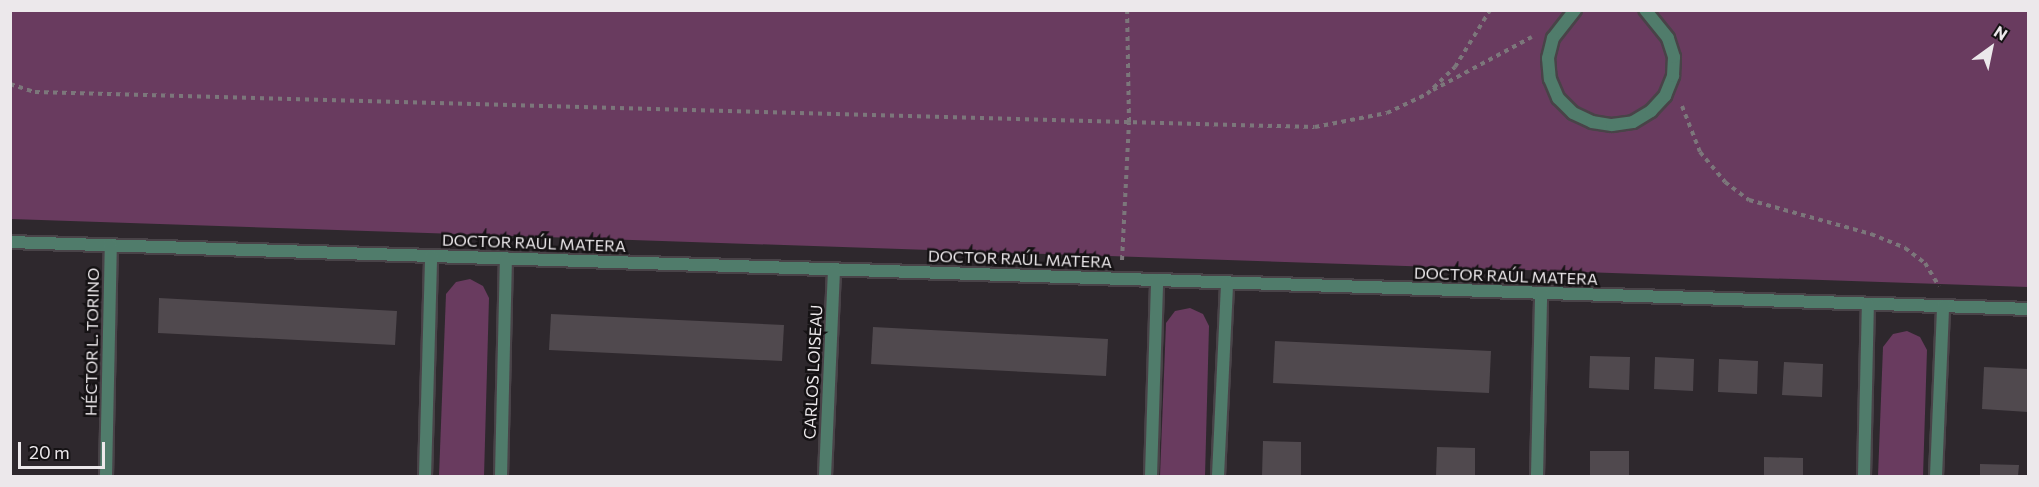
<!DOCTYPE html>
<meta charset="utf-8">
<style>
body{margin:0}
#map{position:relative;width:2039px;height:487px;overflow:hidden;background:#2e282d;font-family:Commissioner,sans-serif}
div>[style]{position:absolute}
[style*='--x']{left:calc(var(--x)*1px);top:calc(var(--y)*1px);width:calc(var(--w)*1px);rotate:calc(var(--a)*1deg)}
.green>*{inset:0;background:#693b5f}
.building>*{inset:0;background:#50494e}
.path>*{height:4px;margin-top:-2px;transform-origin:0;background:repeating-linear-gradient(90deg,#7c777b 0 4.5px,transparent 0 9px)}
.roads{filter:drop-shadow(2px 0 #494348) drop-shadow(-2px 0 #494348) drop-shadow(0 2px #494348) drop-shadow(0 -2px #494348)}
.minor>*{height:12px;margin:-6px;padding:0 6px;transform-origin:6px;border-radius:6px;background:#507c6b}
span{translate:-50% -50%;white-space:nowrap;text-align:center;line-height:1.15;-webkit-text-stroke:5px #151214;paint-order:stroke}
.street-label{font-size:16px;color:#ece8eb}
.frame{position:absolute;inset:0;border:12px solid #ece8eb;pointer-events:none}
.north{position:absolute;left:1961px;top:18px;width:60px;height:60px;-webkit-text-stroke:4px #151214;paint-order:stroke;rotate:33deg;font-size:16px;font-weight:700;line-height:24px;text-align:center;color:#ece8eb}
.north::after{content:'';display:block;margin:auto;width:21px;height:27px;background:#ece8eb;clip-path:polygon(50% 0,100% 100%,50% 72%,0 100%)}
.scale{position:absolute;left:18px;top:442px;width:87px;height:27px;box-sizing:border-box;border:3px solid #ece8eb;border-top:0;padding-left:8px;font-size:18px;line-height:21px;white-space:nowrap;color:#ece8eb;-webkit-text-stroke:4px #151214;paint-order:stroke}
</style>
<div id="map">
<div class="green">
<i style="clip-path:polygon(11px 11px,2028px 11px,2028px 287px,11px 219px)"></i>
<i style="clip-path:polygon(470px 279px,483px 286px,489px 298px,484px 476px,439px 476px,446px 294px,456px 282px)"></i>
<i style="clip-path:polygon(1190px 308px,1203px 314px,1209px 326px,1205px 476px,1160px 476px,1166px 323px,1175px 311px)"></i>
<i style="clip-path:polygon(1907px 331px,1920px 337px,1927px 350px,1923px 476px,1878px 476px,1883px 347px,1893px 334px)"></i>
</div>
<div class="building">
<i style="clip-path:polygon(159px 298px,397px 311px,395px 345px,158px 333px)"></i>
<i style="clip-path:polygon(551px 314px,784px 325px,782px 361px,549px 350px)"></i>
<i style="clip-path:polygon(873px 327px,1108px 339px,1106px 376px,871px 364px)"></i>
<i style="clip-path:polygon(1275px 341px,1491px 351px,1489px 393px,1273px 383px)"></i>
<i style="clip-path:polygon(1590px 356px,1630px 357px,1629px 390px,1589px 388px)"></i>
<i style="clip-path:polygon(1655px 357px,1694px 359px,1693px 391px,1654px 389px)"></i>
<i style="clip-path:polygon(1719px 359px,1758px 361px,1757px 394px,1718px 392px)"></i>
<i style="clip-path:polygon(1784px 362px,1823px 364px,1822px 397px,1782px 395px)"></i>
<i style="clip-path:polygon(1984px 367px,2028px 369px,2028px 412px,1982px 409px)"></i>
<i style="clip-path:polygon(1263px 441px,1301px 442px,1301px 476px,1262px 476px)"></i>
<i style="clip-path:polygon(1437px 447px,1475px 448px,1475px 476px,1436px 476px)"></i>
<i style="clip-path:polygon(1590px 451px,1629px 451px,1629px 476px,1590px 476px)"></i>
<i style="clip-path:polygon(1764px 457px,1803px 458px,1803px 476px,1764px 476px)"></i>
<i style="clip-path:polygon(1980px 464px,2019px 465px,2018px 476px,1980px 476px)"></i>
</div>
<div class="path">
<i style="--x:10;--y:84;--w:26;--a:18"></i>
<i style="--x:35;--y:92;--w:1280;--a:1.57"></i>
<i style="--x:1315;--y:127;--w:73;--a:-11"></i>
<i style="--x:1387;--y:113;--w:44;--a:-25.4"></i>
<i style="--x:1427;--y:94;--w:39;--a:-44"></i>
<i style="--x:1455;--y:67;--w:67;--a:-58.4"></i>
<i style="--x:1433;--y:90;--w:112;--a:-28.2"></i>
<i style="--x:1682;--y:106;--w:49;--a:68.6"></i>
<i style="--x:1700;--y:152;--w:39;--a:50"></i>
<i style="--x:1725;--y:182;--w:30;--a:37"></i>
<i style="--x:1749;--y:200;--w:127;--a:15.6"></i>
<i style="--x:1871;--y:234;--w:37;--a:22"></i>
<i style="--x:1905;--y:248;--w:25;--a:37"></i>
<i style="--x:1925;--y:263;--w:27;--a:59"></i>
<i style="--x:1122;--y:260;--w:138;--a:-87.1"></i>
<i style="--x:1129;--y:122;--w:112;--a:-91"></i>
</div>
<div class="roads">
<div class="minor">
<i style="--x:1575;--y:10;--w:36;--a:128"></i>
<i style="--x:1553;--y:38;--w:21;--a:104"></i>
<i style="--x:1548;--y:58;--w:21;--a:85"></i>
<i style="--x:1550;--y:79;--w:21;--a:67"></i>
<i style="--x:1558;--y:98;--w:21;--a:45"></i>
<i style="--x:1573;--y:113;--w:21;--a:25"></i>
<i style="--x:1592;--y:122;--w:20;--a:9"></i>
<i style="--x:1612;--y:125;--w:21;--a:-8"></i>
<i style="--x:1633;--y:122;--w:21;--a:-31"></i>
<i style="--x:1651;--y:111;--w:21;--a:-47"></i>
<i style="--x:1665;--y:96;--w:22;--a:-68"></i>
<i style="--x:1673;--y:76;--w:19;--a:-87"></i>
<i style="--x:1674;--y:57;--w:20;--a:-108"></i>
<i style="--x:1668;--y:38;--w:36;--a:-129"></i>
<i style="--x:10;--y:242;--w:2019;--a:1.9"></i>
<i style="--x:106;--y:476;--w:231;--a:-88.8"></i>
<i style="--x:425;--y:476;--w:220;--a:-88.4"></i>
<i style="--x:501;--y:476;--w:218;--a:-88.7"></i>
<i style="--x:825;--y:476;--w:206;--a:-87.5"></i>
<i style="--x:1151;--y:476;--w:196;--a:-88.2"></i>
<i style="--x:1218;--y:476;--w:193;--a:-87.3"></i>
<i style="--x:1537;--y:476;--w:183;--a:-88.7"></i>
<i style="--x:1864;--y:476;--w:172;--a:-88.7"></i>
<i style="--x:1936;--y:476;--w:170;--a:-87.6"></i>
</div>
</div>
<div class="street-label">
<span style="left:534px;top:243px;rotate:2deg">DOCTOR RAÚL MATERA</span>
<span style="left:1020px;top:259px;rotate:2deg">DOCTOR RAÚL MATERA</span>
<span style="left:1506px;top:276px;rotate:2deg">DOCTOR RAÚL MATERA</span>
<span style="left:92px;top:342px;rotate:-89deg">HÉCTOR L. TORINO</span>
<span style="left:813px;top:372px;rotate:-87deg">CARLOS LOISEAU</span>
</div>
<div class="frame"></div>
<div class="north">N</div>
<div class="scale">20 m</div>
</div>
